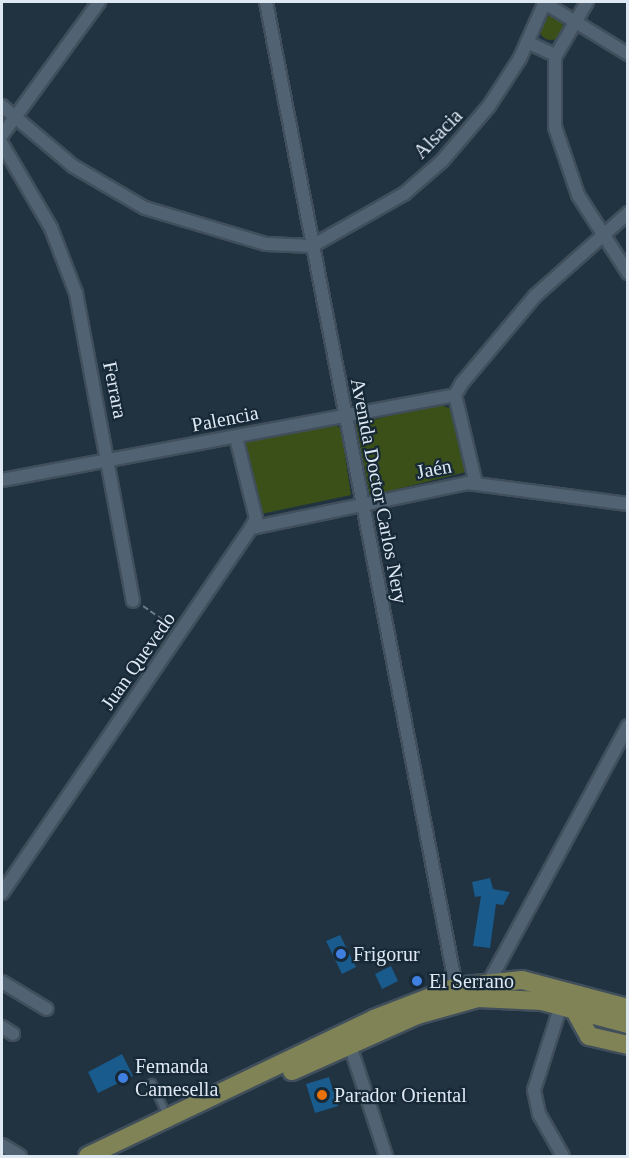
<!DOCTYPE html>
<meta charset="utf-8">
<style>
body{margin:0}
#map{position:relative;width:629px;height:1158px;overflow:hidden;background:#213240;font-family:"Times New Roman",serif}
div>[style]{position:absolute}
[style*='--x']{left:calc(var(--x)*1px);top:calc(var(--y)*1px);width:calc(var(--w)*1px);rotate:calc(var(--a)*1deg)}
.green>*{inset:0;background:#3a5018}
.round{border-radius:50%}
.building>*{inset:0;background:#185b8c}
.path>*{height:2px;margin-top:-1px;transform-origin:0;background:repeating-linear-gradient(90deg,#6e7c88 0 6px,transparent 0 9px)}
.roads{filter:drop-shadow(2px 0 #404f5b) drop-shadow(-2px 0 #404f5b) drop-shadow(0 2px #404f5b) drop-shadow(0 -2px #404f5b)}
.service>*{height:6px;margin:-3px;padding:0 3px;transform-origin:3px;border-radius:3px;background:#516373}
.minor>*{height:12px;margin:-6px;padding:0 6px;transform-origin:6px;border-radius:6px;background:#516373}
.primary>*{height:18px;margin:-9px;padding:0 9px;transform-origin:9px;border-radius:9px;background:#808356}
.dots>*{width:16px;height:16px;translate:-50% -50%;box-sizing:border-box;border:3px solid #172836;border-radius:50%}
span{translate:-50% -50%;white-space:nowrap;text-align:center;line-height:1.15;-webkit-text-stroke:4.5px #172836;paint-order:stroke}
.street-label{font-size:20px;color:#dee8f2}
.poi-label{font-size:20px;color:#dee8f2}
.left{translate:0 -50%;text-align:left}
.frame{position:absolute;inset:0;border:3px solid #dee8f2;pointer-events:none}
</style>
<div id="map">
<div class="green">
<i class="round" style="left:539px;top:16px;width:24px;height:24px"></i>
<i style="clip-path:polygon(436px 404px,453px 409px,466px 472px,370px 496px,356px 424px)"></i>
<i style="clip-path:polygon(333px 423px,341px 429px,351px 495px,261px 514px,243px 443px)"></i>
</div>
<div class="building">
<i style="clip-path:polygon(490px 878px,493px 889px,510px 892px,503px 905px,496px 904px,490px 948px,473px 946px,481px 896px,475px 897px,472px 882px)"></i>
<i style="clip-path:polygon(340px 935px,356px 967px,342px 974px,326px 941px)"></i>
<i style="clip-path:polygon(391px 966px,398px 981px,382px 989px,375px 974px)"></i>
<i style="clip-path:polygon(122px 1054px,133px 1076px,98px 1093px,88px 1072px)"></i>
<i style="clip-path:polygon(329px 1077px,338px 1106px,315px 1113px,306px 1084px)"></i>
</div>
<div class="path">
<i style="--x:143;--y:606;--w:35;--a:35"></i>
</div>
<div class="roads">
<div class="service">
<i style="--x:152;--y:1083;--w:38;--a:65"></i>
</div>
<div class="minor">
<i style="--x:266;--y:2;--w:1003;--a:79.08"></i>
<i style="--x:543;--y:2;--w:100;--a:31.5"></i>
<i style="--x:587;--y:2;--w:64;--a:120.2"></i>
<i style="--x:555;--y:57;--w:70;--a:90"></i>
<i style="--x:555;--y:127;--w:72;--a:71.3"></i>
<i style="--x:578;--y:195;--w:93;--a:57.3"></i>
<i style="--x:527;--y:42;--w:31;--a:25"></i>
<i style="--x:2;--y:106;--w:93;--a:40.2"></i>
<i style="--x:73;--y:166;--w:83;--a:30.3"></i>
<i style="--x:145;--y:208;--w:126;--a:16.6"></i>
<i style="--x:266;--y:244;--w:46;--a:2.5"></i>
<i style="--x:312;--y:246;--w:106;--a:-29.5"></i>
<i style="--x:404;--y:194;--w:50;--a:-41"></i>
<i style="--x:442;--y:161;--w:72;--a:-49.5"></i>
<i style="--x:489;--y:106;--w:57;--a:-57.1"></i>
<i style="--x:520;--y:58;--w:61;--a:-65.9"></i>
<i style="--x:2;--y:135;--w:165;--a:-53.9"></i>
<i style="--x:2;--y:144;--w:97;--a:59.7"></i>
<i style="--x:51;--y:228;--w:70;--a:69"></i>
<i style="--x:76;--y:293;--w:313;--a:79.5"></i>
<i style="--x:2;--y:480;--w:461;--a:-10.6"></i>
<i style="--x:476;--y:484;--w:91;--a:-103.3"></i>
<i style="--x:455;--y:395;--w:14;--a:-60"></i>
<i style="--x:462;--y:383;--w:114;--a:-50"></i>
<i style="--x:535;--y:296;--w:125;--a:-41.7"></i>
<i style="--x:251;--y:528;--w:222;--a:-11.7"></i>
<i style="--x:468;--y:483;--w:161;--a:7.5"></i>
<i style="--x:2;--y:893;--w:442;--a:-55.7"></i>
<i style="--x:251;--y:528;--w:11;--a:-63"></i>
<i style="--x:256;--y:518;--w:83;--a:-103.9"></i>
<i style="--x:490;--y:980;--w:289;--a:-61.5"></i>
<i style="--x:2;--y:982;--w:52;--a:31"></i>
<i style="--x:561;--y:1005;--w:89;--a:107.6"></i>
<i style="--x:534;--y:1090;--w:25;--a:78"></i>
<i style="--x:539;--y:1114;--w:48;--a:60.3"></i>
<i style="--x:2;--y:1027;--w:13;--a:32"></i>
<i style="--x:348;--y:1039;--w:123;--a:72"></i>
<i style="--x:2;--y:1145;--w:21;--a:31"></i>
</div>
<div class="primary">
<i style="--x:574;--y:1009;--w:31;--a:61"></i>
<i style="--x:589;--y:1036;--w:40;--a:13"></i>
<i style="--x:292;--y:1071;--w:137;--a:-24.1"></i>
<i style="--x:417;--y:1015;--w:63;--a:-15.6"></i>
<i style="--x:478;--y:998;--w:64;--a:2.7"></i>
<i style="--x:542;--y:1001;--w:89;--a:15"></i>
<i style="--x:88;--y:1156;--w:317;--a:-25.6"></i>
<i style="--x:374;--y:1019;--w:88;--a:-21.3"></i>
<i style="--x:456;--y:987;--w:66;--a:-6.1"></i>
<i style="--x:522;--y:980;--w:110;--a:14.8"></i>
</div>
</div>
<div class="dots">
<i style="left:341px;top:954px;background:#3f7fe0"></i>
<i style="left:417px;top:981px;background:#3f7fe0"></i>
<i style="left:123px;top:1078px;background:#3f7fe0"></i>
<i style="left:322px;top:1095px;background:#e8710a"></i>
</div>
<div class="street-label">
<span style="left:438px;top:134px;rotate:-46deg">Alsacia</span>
<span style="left:115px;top:390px;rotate:79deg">Ferrara</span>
<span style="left:225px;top:419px;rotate:-11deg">Palencia</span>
<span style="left:434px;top:469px;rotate:-11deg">Jaén</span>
<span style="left:379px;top:491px;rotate:79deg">Avenida Doctor Carlos Nery</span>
<span style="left:138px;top:661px;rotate:-55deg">Juan Quevedo</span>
</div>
<div class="poi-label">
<span class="left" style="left:353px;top:954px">Frigorur</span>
<span class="left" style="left:429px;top:981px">El Serrano</span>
<span class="left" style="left:135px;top:1078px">Femanda<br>Camesella</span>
<span class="left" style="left:334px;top:1095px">Parador Oriental</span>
</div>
<div class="frame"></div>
</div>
